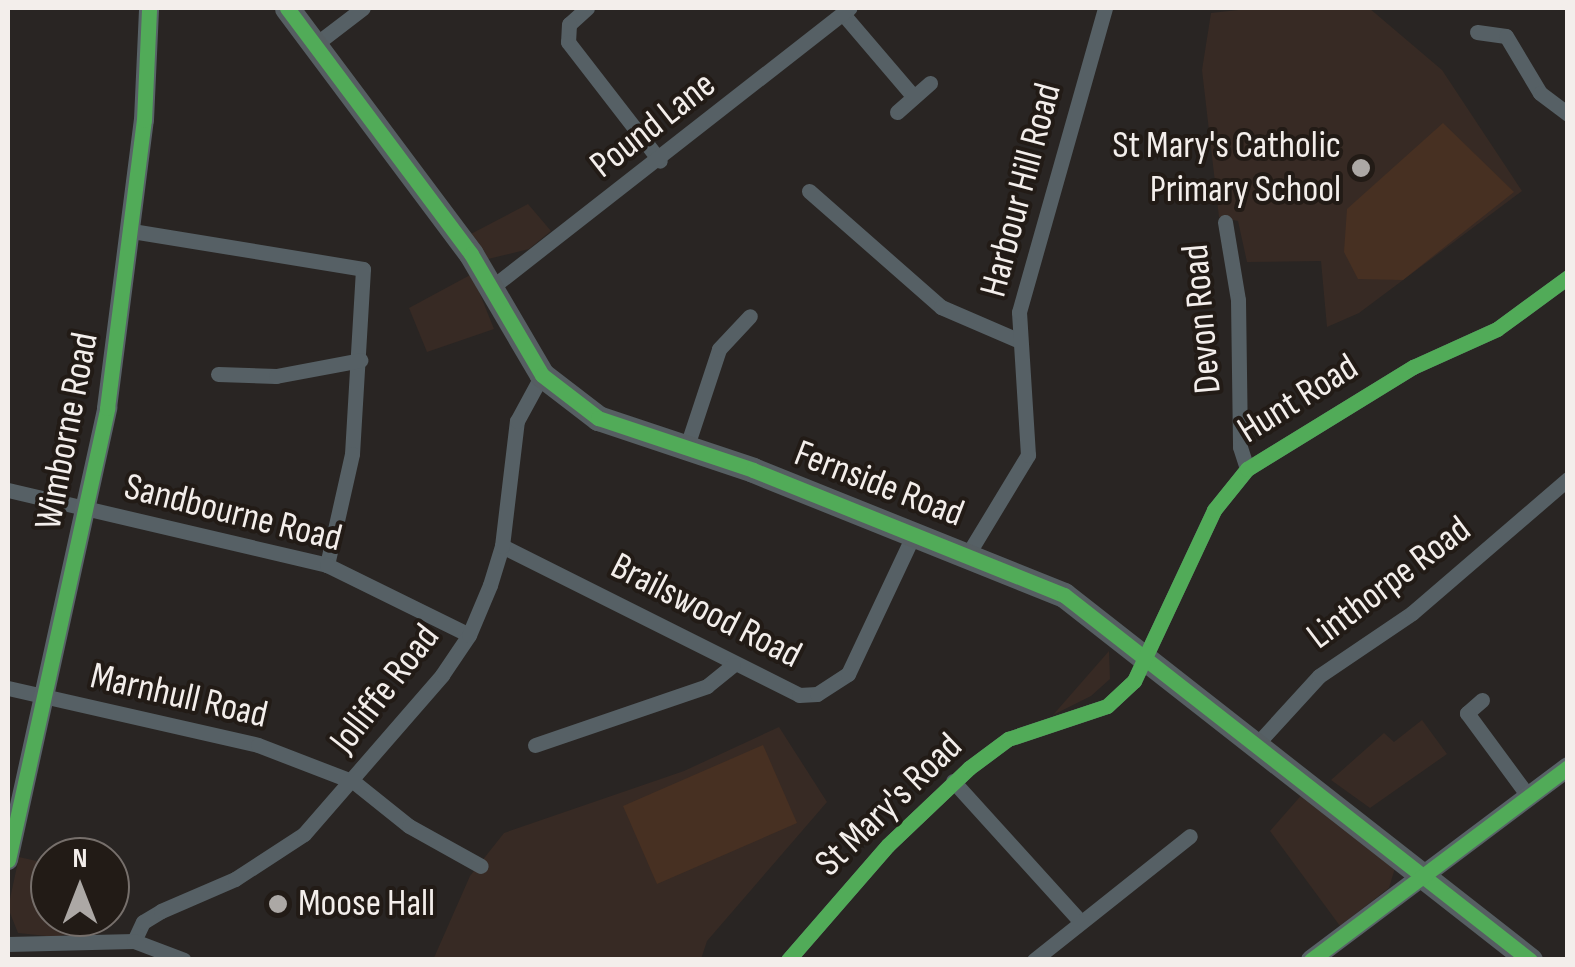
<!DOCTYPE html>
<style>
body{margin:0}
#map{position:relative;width:1575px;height:967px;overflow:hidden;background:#292523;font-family:"Sofia Sans Condensed",sans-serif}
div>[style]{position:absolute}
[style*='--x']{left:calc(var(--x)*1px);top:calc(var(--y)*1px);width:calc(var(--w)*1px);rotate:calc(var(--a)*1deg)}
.built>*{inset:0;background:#372a24}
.green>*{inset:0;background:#473022}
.minor>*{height:15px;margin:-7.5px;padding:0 7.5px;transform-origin:7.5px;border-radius:7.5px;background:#566065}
.secondary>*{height:20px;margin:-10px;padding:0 10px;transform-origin:10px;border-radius:10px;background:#586267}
.trunk>*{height:25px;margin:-12.5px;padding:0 12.5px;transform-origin:12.5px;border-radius:12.5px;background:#565e62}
.cycleway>*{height:15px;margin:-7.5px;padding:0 7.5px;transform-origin:7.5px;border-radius:7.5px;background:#51ab58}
.dots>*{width:28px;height:28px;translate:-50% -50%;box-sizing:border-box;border:5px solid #221b16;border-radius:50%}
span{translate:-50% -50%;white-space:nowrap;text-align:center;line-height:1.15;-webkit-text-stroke:8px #221b16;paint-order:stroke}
.street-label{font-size:38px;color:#f3eeeb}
.poi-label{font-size:38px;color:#f3eeeb}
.right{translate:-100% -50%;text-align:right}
.left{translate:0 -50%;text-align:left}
.frame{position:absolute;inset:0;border:10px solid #f3eeeb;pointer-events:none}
.north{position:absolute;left:30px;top:837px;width:100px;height:100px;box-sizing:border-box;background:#221b16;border:2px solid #766f6b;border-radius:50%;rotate:0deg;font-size:28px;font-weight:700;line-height:40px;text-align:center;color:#f3eeeb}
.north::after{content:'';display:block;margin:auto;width:35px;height:45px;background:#aca8a5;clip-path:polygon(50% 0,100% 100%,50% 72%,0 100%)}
</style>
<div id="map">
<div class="built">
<i style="clip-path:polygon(1256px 8px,1369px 8px,1442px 70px,1522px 191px,1359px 313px,1327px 327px,1321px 261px,1247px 262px,1238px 221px,1219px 217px,1202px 70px,1211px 13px)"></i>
<i style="clip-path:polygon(528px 204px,551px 231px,529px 249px,484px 260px,467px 236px)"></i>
<i style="clip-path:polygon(472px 274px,494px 329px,427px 352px,409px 308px)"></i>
<i style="clip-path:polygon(1109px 651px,1110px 679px,1091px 696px,1053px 715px)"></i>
<i style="clip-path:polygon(1422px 720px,1447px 754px,1370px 808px,1331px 780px,1384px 733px,1394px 742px)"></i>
<i style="clip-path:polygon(779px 727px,827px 802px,707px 941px,701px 959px,433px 960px,470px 876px,504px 833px,684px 771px)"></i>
<i style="clip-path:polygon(1305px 791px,1395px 868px,1389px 888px,1340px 926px,1270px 831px)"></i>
<i style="clip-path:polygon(19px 857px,50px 864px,50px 917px,108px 917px,110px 923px,56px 937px,18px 933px,8px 908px)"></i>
</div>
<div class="green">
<i style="clip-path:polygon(1443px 123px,1514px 192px,1403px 280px,1358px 279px,1344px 252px,1347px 209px)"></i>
<i style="clip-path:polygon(763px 745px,797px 823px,657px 884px,623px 806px)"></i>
</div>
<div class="minor">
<i style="--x:587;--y:8;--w:24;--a:138"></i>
<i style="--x:569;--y:24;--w:18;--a:93"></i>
<i style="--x:568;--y:42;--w:150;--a:52.3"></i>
<i style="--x:843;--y:14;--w:109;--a:49.5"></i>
<i style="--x:1477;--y:32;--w:29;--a:8"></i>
<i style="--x:1506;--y:36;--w:66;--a:59.2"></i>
<i style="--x:1540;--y:93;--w:35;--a:37"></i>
<i style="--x:312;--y:47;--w:64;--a:-37.4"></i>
<i style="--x:897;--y:112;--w:44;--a:-41.3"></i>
<i style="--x:809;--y:191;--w:176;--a:41.3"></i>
<i style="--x:941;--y:307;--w:86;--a:23.3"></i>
<i style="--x:1225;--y:222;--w:79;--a:80.5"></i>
<i style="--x:1238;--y:300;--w:147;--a:89.2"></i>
<i style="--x:1240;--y:447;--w:23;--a:72"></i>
<i style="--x:132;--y:231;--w:234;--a:9.3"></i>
<i style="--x:363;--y:269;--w:185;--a:93.4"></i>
<i style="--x:352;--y:454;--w:114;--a:102.7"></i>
<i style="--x:491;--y:288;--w:455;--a:-38"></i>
<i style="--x:218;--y:374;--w:58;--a:2"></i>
<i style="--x:276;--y:376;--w:86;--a:-10.7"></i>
<i style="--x:686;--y:449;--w:105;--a:-71.7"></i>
<i style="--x:719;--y:349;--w:45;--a:-46.8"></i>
<i style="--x:8;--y:490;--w:328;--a:13.2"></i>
<i style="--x:327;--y:565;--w:158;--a:26.2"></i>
<i style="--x:502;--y:546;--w:332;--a:26.6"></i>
<i style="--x:799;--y:695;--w:18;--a:-3"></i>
<i style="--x:817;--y:694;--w:37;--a:-33"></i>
<i style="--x:848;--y:674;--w:155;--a:-64.8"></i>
<i style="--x:968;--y:554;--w:116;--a:-58.8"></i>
<i style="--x:1028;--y:455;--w:143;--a:-93.6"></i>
<i style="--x:1019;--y:312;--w:316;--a:-74.2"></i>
<i style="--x:8;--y:688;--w:256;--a:12.8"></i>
<i style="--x:258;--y:745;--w:103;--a:21.1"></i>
<i style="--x:354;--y:782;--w:70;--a:38.7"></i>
<i style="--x:409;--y:826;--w:82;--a:29.1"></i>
<i style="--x:1482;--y:700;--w:20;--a:139"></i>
<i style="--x:1467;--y:713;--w:104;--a:53.6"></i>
<i style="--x:535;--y:745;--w:182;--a:-18.9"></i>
<i style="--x:707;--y:686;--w:33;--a:-39"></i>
<i style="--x:1256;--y:745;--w:93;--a:-47.6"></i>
<i style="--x:1319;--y:676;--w:112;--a:-34.1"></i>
<i style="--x:1412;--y:613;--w:206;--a:-40.7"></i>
<i style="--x:953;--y:781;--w:188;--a:47.8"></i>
<i style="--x:134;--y:941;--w:21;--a:-65"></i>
<i style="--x:143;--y:922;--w:21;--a:-31"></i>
<i style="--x:161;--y:911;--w:81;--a:-23.4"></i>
<i style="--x:235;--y:879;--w:82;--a:-33.1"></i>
<i style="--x:304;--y:834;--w:211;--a:-49"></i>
<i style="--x:442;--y:675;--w:48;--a:-56"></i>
<i style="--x:469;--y:635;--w:54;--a:-67.2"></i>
<i style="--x:490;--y:585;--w:41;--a:-72.9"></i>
<i style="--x:502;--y:546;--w:126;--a:-83.2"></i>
<i style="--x:517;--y:421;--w:52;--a:-61.5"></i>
<i style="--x:8;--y:944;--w:126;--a:-1.4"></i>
<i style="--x:134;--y:941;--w:53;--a:20.8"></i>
<i style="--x:788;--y:960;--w:152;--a:-49"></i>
<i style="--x:888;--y:845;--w:112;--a:-43.5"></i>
<i style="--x:969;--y:768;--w:49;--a:-36.6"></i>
<i style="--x:1008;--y:739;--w:104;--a:-18.4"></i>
<i style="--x:1107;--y:706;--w:37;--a:-43"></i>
<i style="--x:1134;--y:681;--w:189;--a:-64.9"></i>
<i style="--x:1214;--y:510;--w:53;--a:-51.2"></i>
<i style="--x:1247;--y:469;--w:195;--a:-31.6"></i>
<i style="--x:1413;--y:367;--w:92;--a:-24.3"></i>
<i style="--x:1497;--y:329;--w:88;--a:-36.2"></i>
<i style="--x:1034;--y:960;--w:199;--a:-38.5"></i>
</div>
<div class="secondary">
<i style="--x:8;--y:860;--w:463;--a:-77.6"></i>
<i style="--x:107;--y:408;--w:290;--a:-82.7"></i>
<i style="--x:144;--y:120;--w:112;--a:-87.4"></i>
<i style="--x:1311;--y:960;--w:321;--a:-36.9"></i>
</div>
<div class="trunk">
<i style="--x:287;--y:8;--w:307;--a:53.2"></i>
<i style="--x:471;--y:254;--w:140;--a:59.6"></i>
<i style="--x:542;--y:375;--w:71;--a:37.5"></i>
<i style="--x:598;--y:418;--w:163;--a:18.5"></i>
<i style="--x:753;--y:470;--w:335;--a:21.9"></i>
<i style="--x:1064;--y:595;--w:592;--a:38.07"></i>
</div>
<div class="cycleway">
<i style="--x:287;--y:8;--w:307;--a:53.2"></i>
<i style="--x:471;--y:254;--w:140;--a:59.6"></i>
<i style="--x:542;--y:375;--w:71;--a:37.5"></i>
<i style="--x:598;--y:418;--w:163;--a:18.5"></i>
<i style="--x:753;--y:470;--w:335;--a:21.9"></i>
<i style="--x:1064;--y:595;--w:592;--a:38.07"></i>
<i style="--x:8;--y:860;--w:463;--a:-77.6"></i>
<i style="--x:107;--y:408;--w:290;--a:-82.7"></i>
<i style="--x:144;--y:120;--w:112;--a:-87.4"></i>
<i style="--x:788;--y:960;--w:152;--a:-49"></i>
<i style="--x:888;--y:845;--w:112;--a:-43.5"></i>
<i style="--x:969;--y:768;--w:49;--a:-36.6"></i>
<i style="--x:1008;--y:739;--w:104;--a:-18.4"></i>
<i style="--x:1107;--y:706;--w:37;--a:-43"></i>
<i style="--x:1134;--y:681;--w:189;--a:-64.9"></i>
<i style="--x:1214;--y:510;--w:53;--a:-51.2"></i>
<i style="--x:1247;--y:469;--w:195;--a:-31.6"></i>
<i style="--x:1413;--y:367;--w:92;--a:-24.3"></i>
<i style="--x:1497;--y:329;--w:88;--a:-36.2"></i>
<i style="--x:1311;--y:960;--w:321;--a:-36.9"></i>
</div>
<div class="dots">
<i style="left:1361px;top:168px;background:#aca8a5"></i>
<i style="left:278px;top:904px;background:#aca8a5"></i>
</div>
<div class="street-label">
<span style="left:653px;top:125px;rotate:-38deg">Pound Lane</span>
<span style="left:1021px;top:190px;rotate:-75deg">Harbour Hill Road</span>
<span style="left:1202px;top:319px;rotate:-95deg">Devon Road</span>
<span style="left:1298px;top:399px;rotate:-32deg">Hunt Road</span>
<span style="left:67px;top:431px;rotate:-79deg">Wimborne Road</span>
<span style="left:879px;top:484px;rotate:21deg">Fernside Road</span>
<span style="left:233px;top:513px;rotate:14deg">Sandbourne Road</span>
<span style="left:1389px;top:583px;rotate:-37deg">Linthorpe Road</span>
<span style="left:706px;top:611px;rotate:27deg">Brailswood Road</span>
<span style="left:385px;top:689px;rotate:-52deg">Jolliffe Road</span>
<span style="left:179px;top:696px;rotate:13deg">Marnhull Road</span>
<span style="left:889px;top:805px;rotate:-44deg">St Mary's Road</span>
</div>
<div class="poi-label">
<span class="right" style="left:1341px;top:168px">St Mary's Catholic<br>Primary School</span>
<span class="left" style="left:298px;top:904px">Moose Hall</span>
</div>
<div class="frame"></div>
<div class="north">N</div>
</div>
